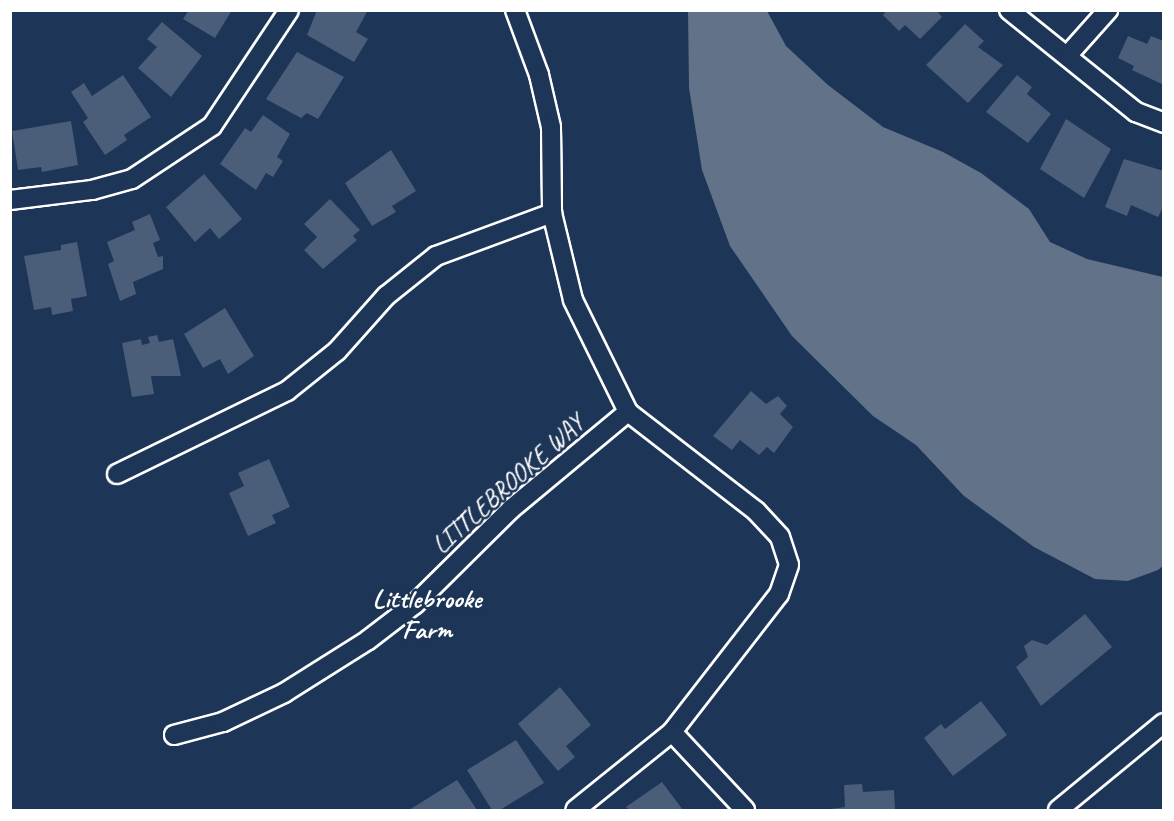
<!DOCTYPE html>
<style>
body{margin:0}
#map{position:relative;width:1174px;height:821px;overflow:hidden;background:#1d3557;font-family:Caveat,sans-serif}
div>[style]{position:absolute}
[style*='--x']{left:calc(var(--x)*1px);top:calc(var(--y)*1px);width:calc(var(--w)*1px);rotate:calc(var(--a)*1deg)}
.water>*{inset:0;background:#617289}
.building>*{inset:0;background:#4a5d79}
.roads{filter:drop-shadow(2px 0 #fff) drop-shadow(-2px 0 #fff) drop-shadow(0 2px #fff) drop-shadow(0 -2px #fff)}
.minor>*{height:18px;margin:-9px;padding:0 9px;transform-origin:9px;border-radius:9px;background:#1d3557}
span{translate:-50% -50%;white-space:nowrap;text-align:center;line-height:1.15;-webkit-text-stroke:5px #1d3557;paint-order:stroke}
.street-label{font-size:26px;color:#fff}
.neighbourhood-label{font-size:27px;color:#fff;font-weight:700}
.frame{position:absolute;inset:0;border:12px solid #fff;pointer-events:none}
</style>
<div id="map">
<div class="water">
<i style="clip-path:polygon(688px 11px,767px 11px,786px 46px,828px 85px,883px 127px,943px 152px,981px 173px,1029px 209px,1050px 242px,1087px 259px,1163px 277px,1164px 565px,1158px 570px,1128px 581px,1095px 579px,1034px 547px,964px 496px,916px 445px,873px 416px,792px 336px,730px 246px,702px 170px,689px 88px)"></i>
</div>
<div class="building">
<i style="clip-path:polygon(189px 10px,232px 10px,215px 38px,183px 19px)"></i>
<i style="clip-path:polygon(317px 10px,368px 10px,356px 32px,368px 39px,354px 62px,307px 35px)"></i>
<i style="clip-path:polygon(887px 10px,936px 10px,942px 17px,920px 39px,905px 25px,899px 31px,883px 15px)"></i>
<i style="clip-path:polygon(162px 22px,202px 56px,171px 97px,138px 68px,157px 47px,147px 39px)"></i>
<i style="clip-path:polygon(965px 24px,984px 41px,978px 47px,1003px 65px,968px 103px,926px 65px)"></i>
<i style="clip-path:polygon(1128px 36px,1147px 44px,1151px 36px,1164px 41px,1164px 85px,1132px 70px,1134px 66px,1118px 58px)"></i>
<i style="clip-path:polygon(297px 52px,344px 77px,318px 119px,307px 113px,301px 118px,266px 99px)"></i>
<i style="clip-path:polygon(123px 75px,151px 117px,124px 135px,127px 140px,105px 155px,83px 122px,88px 118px,71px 92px,84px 83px,92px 96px)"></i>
<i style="clip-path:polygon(1017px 75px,1032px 87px,1027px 94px,1051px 114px,1028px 143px,986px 112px)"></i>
<i style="clip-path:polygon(263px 115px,290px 134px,277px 157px,283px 161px,273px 177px,266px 173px,256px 190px,220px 164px,245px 128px,251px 132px)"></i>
<i style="clip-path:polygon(1066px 119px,1111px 149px,1084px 198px,1040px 169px)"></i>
<i style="clip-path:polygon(71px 121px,78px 165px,42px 172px,41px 167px,18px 170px,12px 131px)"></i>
<i style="clip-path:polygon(391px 150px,416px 191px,392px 206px,396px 212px,372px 226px,345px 183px)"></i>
<i style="clip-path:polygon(1124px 159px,1164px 171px,1164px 205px,1158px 217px,1131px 205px,1127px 216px,1105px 207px)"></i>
<i style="clip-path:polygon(204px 174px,242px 219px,219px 239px,210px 228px,195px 242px,166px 207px)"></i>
<i style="clip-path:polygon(330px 199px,360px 230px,353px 236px,357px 240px,323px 269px,304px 250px,317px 237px,304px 224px)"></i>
<i style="clip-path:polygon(150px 214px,160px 240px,153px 243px,158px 257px,163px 256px,163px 269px,133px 282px,136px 294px,120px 301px,108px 264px,114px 261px,107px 242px,135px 230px,132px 222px)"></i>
<i style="clip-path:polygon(77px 242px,87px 296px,71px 299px,73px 311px,52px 315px,51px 307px,34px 310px,24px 256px,61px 250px,61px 245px)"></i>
<i style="clip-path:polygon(225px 308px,254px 356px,228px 374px,220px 359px,203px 368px,184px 334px)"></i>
<i style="clip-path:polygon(157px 335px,159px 342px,173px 339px,181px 376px,151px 376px,154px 394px,132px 397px,122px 343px,141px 339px,142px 345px,150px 343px,148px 337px)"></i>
<i style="clip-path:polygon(751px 391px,766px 404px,778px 396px,787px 406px,780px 414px,793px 427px,774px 453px,767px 447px,759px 455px,740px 440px,732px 450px,713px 436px)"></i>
<i style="clip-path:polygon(269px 459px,290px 507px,272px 515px,276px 523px,248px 536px,229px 493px,244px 486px,238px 473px)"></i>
<i style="clip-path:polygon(1085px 614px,1112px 647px,1041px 706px,1016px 667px,1028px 657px,1024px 646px,1032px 640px,1047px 645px)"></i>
<i style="clip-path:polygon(560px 687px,591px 725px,566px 746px,575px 757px,558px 771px,518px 724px)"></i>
<i style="clip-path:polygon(981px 701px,1007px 735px,953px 776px,924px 738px,941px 724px,945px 729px)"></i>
<i style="clip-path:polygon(516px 740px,544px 783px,500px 810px,492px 810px,467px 770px)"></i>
<i style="clip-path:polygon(457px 780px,477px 810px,409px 810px)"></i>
<i style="clip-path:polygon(662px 782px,683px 810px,629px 810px,626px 807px)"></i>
<i style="clip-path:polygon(862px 784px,863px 792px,894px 790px,895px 810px,824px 810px,845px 807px,844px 785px)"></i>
</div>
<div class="roads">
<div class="minor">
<i style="--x:515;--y:10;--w:69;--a:69.7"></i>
<i style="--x:539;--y:75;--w:53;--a:77"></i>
<i style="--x:551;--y:127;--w:86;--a:89.3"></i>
<i style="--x:552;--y:213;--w:89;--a:76.4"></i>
<i style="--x:573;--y:300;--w:125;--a:63.8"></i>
<i style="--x:628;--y:412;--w:162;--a:37.7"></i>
<i style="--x:756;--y:511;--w:35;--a:47"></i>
<i style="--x:780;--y:537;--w:29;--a:72"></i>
<i style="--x:789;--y:565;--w:31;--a:109"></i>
<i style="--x:779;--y:594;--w:175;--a:127.8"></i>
<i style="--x:672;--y:732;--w:124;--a:141.2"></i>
<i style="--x:1009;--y:10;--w:163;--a:38.8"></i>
<i style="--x:1136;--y:112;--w:30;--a:21"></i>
<i style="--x:1067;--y:56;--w:62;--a:-48.3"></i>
<i style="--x:10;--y:200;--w:83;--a:-7"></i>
<i style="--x:92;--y:190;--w:41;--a:-15.4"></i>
<i style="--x:132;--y:179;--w:96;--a:-33.5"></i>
<i style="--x:212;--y:126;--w:139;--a:-56.4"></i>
<i style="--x:117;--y:474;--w:189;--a:-26"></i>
<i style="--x:287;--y:391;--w:64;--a:-38.7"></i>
<i style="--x:337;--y:351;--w:74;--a:-48.3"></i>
<i style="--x:386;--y:296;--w:64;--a:-38.7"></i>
<i style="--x:436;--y:256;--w:124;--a:-20.3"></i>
<i style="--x:672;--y:732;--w:107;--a:46.9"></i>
<i style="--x:174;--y:735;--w:51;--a:-14.9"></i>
<i style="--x:223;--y:722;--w:68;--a:-25.4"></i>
<i style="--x:284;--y:693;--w:99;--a:-32.2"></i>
<i style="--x:368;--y:640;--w:59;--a:-37.5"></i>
<i style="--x:415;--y:604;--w:135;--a:-44.7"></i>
<i style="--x:511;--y:509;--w:152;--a:-39.7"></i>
<i style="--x:1058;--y:810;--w:137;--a:-39.4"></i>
</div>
</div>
<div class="street-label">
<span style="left:508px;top:484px;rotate:-42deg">LITTLEBROOKE WAY</span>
</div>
<div class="neighbourhood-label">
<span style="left:427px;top:614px">Littlebrooke<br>Farm</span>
</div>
<div class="frame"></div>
</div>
